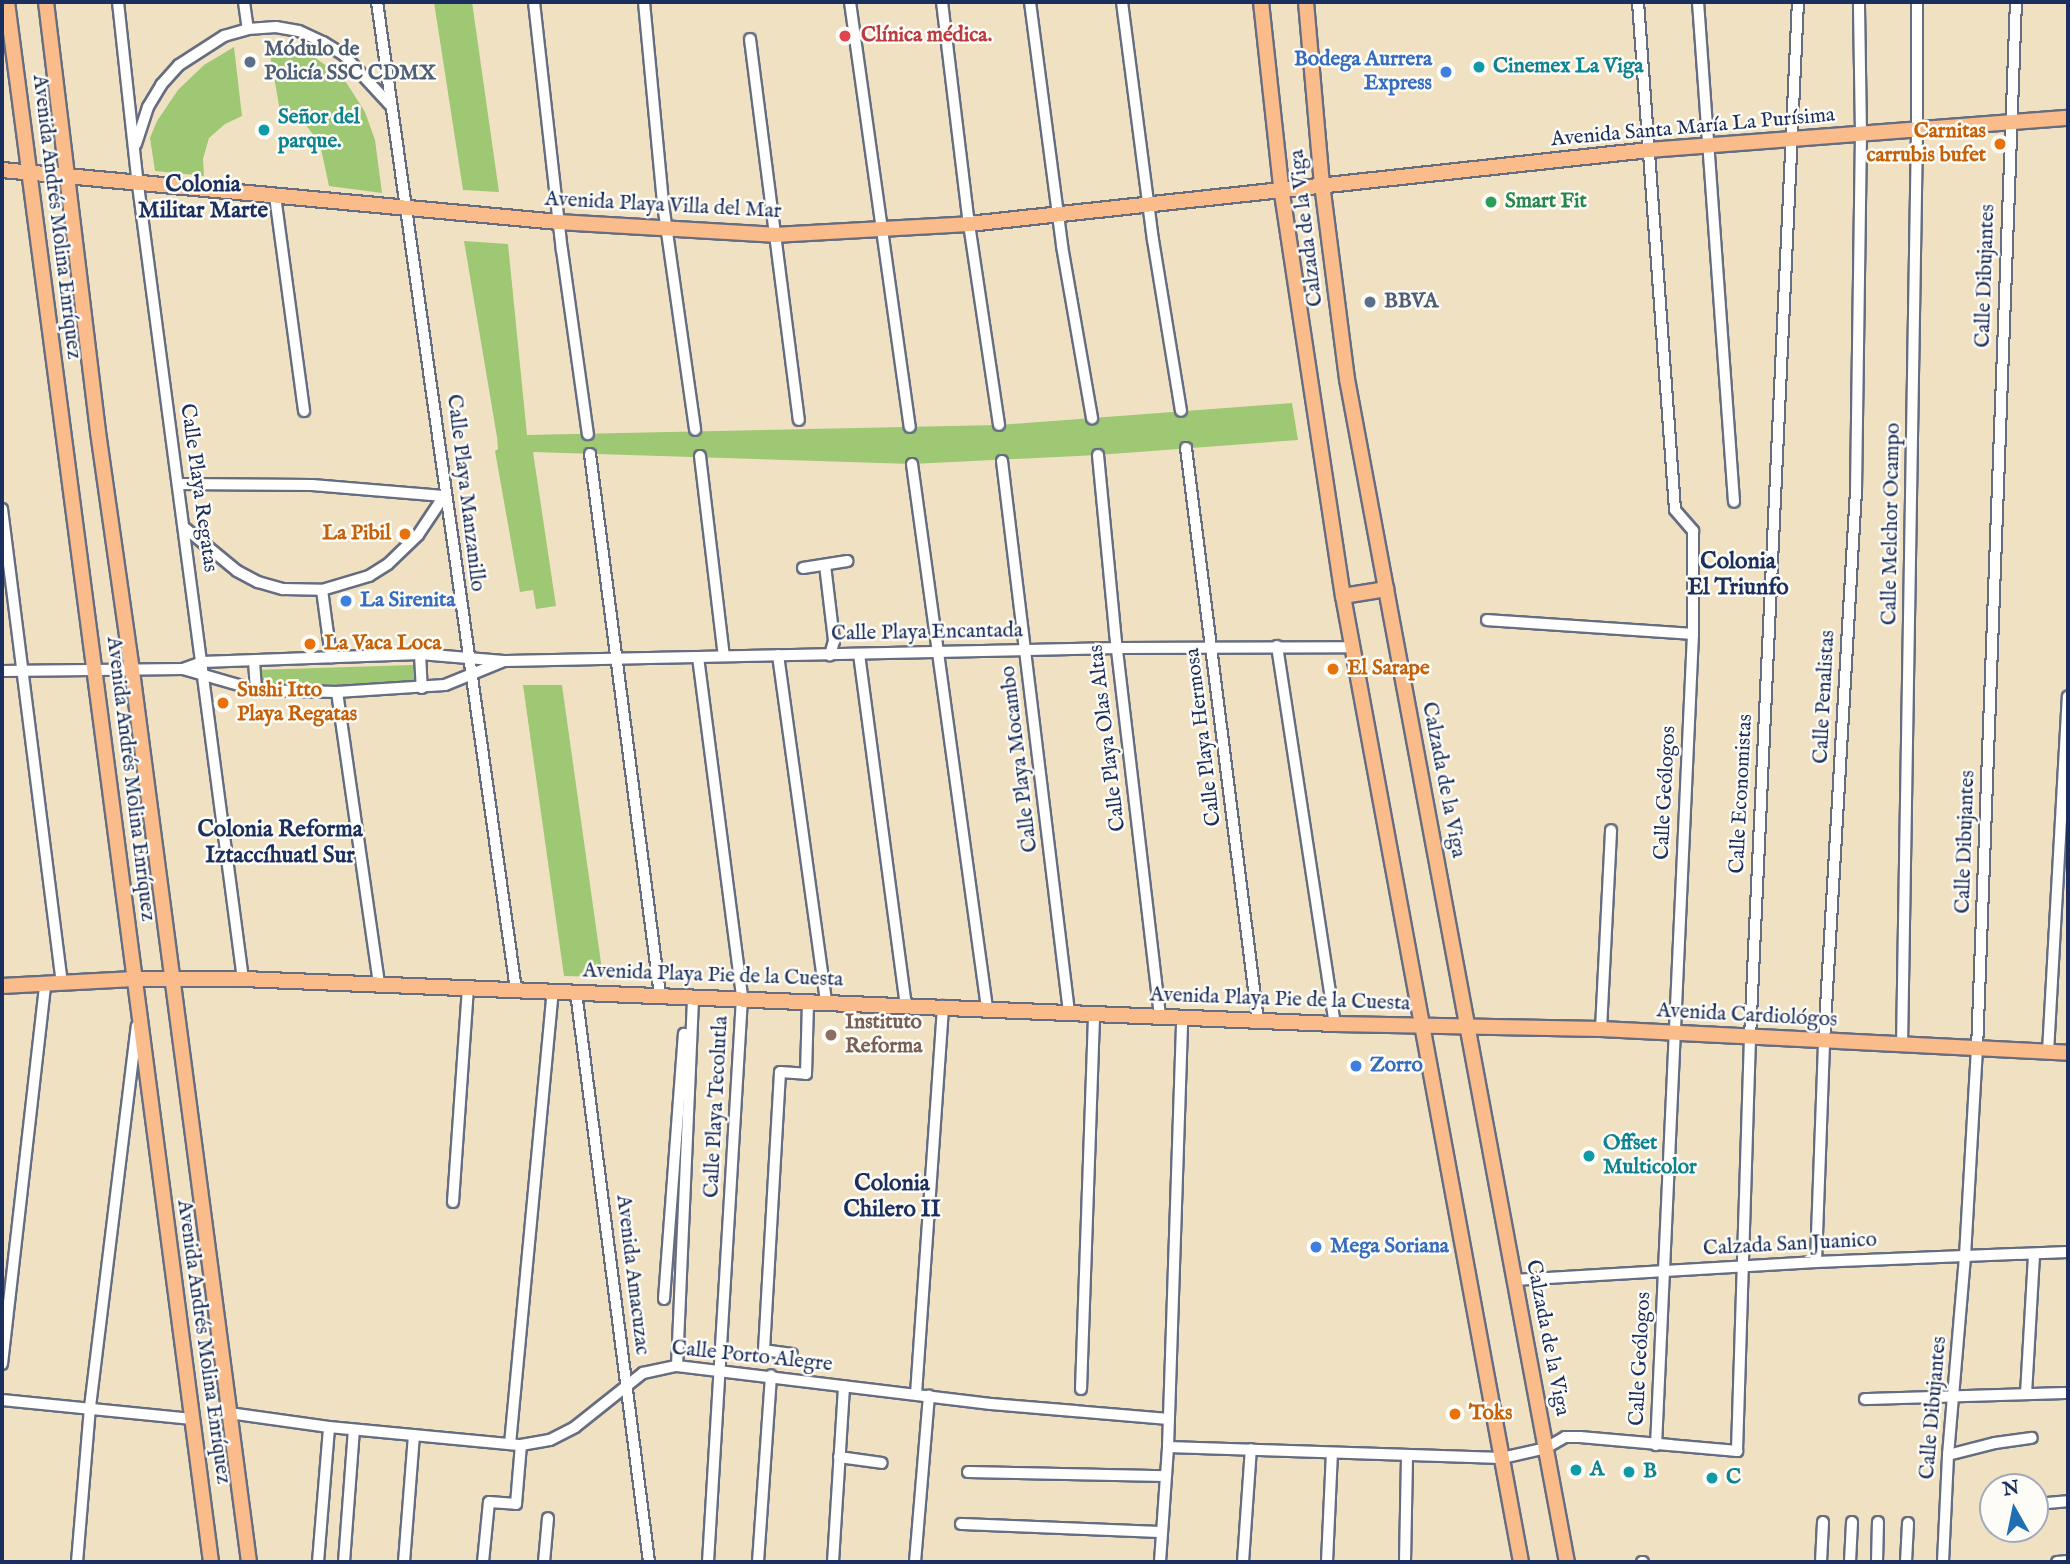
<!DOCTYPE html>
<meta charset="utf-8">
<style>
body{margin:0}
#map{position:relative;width:2070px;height:1564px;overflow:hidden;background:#f0e1c3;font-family:"IM FELL English",serif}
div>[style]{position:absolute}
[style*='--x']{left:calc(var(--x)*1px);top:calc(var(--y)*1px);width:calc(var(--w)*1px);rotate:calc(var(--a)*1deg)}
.green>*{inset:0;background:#9ec874}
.roads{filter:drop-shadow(2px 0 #666d81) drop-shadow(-2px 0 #666d81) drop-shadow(0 2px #666d81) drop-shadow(0 -2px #666d81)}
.minor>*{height:10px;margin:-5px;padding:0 5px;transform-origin:5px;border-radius:5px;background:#fff}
.major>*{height:14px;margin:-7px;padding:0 7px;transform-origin:7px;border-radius:7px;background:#fabc8b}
.dots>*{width:19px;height:19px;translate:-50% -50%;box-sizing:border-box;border:4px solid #fdfcf7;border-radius:50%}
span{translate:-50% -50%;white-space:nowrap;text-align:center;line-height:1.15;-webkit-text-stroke:5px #fdfcf7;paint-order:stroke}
.health-label{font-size:21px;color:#be3a42;font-weight:700}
.left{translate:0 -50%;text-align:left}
.service-label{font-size:21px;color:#4e5e75;font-weight:700}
.shop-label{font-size:21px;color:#366cbe;font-weight:700}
.right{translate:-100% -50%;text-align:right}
.culture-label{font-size:21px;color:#0d838f;font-weight:700}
.street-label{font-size:21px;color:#1b2f5e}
.food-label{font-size:21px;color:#c56008;font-weight:700}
.leisure-label{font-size:21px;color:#27864d;font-weight:700}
.education-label{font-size:21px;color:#785e54;font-weight:700}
.neighbourhood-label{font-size:23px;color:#1b2f5e;font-weight:700}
.frame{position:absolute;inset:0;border:4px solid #1b2f5e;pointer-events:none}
.north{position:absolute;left:1979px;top:1473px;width:70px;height:70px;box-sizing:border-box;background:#fdfcf7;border:2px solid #a3aaba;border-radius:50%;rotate:351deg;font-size:19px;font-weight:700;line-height:28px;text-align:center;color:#1b2f5e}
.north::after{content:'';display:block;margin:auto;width:24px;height:32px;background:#1f6fb2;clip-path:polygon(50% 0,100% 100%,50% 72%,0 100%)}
</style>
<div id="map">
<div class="green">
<i style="clip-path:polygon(434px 2px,472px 2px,499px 192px,463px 190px)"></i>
<i style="clip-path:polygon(268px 43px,292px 47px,317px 59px,344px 79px,365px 112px,375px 140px,382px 193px,329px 186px,320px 144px,303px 121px,280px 111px)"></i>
<i style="clip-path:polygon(234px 47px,242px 116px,225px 124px,209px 138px,203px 159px,204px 176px,155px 171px,150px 138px,157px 121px,178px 90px,204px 65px)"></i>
<i style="clip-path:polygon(464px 241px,508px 244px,527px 435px,999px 425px,1292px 403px,1298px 440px,1098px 455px,912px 464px,533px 452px,556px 606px,536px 609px,533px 590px,520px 592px,495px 451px,498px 449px,497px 437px)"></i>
<i style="clip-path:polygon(413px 665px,418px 675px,416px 684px,306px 690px,252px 686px,250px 678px,251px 670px)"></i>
<i style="clip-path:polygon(523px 685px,562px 685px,603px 977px,564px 976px)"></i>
</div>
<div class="roads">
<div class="minor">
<i style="--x:118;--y:2;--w:184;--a:83.8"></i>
<i style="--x:138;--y:185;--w:801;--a:82.47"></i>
<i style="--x:244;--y:2;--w:27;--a:82"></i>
<i style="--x:377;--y:2;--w:998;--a:81.99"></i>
<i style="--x:534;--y:2;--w:250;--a:83.6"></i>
<i style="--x:562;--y:250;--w:186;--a:82"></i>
<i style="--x:644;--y:2;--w:203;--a:84.6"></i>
<i style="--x:663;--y:204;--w:228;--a:81.9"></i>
<i style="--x:850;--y:2;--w:429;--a:82"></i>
<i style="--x:942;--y:2;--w:224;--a:83.1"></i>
<i style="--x:969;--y:224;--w:203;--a:81.5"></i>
<i style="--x:1030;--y:2;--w:246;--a:82.5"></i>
<i style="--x:1062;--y:246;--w:175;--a:80.1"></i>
<i style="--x:1122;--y:2;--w:240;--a:82.6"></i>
<i style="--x:1153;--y:240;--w:173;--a:80.7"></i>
<i style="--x:1638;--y:2;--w:509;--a:85.83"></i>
<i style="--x:1675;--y:510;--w:28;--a:49"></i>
<i style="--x:1693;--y:531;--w:103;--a:90"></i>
<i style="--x:1693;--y:634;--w:812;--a:92.61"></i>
<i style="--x:1698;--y:2;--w:501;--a:85.88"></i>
<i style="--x:750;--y:39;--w:384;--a:82.7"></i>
<i style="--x:136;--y:144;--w:39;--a:-72"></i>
<i style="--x:148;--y:107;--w:26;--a:-59"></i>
<i style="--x:161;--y:85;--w:27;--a:-48"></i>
<i style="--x:179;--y:65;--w:54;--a:-32.8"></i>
<i style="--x:224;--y:36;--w:25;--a:-16"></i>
<i style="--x:248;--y:29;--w:28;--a:-4"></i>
<i style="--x:276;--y:27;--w:23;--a:10"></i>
<i style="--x:299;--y:31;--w:26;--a:25"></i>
<i style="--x:323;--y:42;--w:25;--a:32"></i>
<i style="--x:344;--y:55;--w:68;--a:47.4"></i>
<i style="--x:275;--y:196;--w:217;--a:82.3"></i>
<i style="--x:1186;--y:448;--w:578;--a:82.84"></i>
<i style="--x:590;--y:454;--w:546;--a:82.63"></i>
<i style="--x:1098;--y:455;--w:179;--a:84.5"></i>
<i style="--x:1115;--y:633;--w:386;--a:83.3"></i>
<i style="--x:700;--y:456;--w:201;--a:83.2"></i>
<i style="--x:1002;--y:461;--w:555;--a:83.07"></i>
<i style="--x:912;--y:464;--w:549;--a:82.15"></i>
<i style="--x:178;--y:484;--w:134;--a:0.4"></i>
<i style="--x:312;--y:485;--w:132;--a:4.8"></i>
<i style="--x:2;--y:509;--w:478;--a:82.8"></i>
<i style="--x:185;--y:528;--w:67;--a:39.6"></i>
<i style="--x:237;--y:571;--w:24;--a:28"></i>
<i style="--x:258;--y:582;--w:26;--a:16"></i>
<i style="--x:283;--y:589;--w:39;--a:1"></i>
<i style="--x:322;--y:590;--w:49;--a:-16.6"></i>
<i style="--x:369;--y:576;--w:22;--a:-32"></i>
<i style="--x:388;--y:564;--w:42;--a:-44"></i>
<i style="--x:418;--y:535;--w:47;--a:-56.3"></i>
<i style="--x:825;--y:565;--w:77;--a:83.2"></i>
<i style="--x:834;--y:641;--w:15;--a:106"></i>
<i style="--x:803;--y:568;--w:45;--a:-9"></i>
<i style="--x:322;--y:590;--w:68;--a:82.3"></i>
<i style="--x:1487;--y:620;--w:206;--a:3.9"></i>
<i style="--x:1277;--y:646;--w:382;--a:81.3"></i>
<i style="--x:420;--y:654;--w:34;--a:87"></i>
<i style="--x:859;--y:654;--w:353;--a:82.4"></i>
<i style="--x:778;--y:655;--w:349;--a:82.1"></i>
<i style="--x:698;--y:657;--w:344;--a:82.6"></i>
<i style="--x:742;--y:998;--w:565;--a:93.45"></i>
<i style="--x:254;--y:661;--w:29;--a:86"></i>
<i style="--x:183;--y:669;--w:76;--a:16"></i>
<i style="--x:256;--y:690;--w:81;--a:1.4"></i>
<i style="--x:337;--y:692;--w:108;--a:-3.7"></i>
<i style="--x:445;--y:685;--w:64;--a:-22.1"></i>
<i style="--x:2;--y:671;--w:181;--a:-0.6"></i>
<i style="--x:183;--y:669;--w:20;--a:-20"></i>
<i style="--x:202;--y:662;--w:218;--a:-2.1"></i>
<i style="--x:420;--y:654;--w:84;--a:4.8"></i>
<i style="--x:504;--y:661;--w:613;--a:-1.21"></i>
<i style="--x:1117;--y:648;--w:234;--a:-0.2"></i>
<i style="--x:337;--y:692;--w:295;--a:81.8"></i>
<i style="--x:576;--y:992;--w:575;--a:82.7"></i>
<i style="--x:1601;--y:1029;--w:199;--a:-87.1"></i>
<i style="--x:1902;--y:1046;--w:915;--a:-89.06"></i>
<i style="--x:1917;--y:131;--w:129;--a:-90"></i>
<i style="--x:2048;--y:1052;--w:356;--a:-86.8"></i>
<i style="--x:453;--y:1202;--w:215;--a:-86"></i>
<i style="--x:1816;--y:1262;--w:220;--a:-87.9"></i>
<i style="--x:1824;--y:1042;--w:552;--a:-86.68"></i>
<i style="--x:1856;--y:491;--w:357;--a:-89.2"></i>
<i style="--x:1861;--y:134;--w:132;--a:-90.9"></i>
<i style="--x:1514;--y:1280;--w:303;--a:-3.4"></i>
<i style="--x:1816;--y:1262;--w:252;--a:-2.3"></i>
<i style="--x:664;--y:1299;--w:266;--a:-85.7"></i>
<i style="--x:792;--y:1354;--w:28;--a:-172"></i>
<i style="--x:764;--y:1350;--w:278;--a:-86.7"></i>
<i style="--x:780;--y:1072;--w:26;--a:4"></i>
<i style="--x:806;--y:1074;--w:73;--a:-88.4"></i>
<i style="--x:2;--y:1364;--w:382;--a:-83.5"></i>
<i style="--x:677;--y:1366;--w:370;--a:-87.5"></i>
<i style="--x:1081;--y:1389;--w:376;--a:-88"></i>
<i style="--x:916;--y:1394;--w:389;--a:-86"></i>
<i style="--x:2026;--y:1394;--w:140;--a:-86.7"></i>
<i style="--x:1865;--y:1399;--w:203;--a:-1.7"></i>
<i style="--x:2;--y:1400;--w:191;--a:5.7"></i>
<i style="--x:229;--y:1413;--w:101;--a:8"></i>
<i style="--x:329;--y:1427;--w:193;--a:5.4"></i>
<i style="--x:521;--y:1445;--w:29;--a:-10"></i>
<i style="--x:550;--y:1440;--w:28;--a:-27"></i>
<i style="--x:575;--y:1427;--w:87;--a:-38.5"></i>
<i style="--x:643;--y:1373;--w:35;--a:-12"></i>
<i style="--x:677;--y:1366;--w:316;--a:6.9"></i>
<i style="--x:991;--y:1404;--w:178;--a:4.8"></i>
<i style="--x:510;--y:1444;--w:455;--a:-84.6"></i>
<i style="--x:1168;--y:1447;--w:334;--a:1.9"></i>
<i style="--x:1502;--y:1458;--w:45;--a:-12.8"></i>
<i style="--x:1546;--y:1448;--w:22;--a:-30"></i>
<i style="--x:1565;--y:1437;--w:15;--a:0"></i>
<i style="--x:1580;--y:1437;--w:158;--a:5.1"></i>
<i style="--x:1737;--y:1451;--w:413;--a:-88.2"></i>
<i style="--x:1750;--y:1038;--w:1037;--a:-87.35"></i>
<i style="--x:1948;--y:1455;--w:49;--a:-14.3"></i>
<i style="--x:1995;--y:1443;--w:37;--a:-8"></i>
<i style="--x:839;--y:1457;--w:43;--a:7.9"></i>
<i style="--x:968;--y:1472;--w:197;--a:1.2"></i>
<i style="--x:2035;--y:1504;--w:33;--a:-5"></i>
<i style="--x:961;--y:1524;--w:200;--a:2.3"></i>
<i style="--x:77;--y:1562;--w:156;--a:-85.2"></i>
<i style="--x:90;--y:1407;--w:384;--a:-83"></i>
<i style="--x:318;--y:1562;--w:135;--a:-85.3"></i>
<i style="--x:344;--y:1562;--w:132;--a:-85.7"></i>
<i style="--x:404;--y:1562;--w:127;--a:-85.5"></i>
<i style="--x:483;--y:1562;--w:60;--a:-84.3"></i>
<i style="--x:489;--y:1502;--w:27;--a:4"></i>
<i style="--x:516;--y:1504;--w:59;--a:-85.2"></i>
<i style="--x:544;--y:1562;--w:44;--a:-84.8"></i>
<i style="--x:758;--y:1562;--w:187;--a:-86"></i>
<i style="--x:833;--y:1562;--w:176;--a:-86.4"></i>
<i style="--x:915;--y:1562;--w:167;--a:-85.2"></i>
<i style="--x:1160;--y:1562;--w:115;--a:-86"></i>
<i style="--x:1168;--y:1447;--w:430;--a:-88.1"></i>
<i style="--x:1243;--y:1562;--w:113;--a:-86"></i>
<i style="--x:1327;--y:1562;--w:109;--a:-87.4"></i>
<i style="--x:1405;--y:1562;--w:107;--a:-88.9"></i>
<i style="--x:1642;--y:1562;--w:1;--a:0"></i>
<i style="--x:1821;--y:1562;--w:40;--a:-87.1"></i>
<i style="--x:1850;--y:1562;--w:40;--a:-87.1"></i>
<i style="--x:1877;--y:1562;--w:40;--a:-88.6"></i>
<i style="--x:1906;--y:1562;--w:39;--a:-87"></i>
<i style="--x:1943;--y:1562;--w:107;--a:-87.3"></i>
<i style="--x:1948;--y:1455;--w:200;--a:-85.1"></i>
<i style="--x:1965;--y:1256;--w:206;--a:-86.7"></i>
<i style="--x:1977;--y:1050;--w:1049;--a:-87.87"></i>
<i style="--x:2057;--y:1562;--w:11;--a:-5"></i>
</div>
<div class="major">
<i style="--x:7;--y:2;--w:1573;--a:82.55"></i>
<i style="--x:46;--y:2;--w:433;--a:83.1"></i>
<i style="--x:98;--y:432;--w:241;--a:81.9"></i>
<i style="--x:132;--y:671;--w:899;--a:82.52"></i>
<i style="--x:1261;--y:2;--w:186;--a:83.8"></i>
<i style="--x:1281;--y:187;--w:414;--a:81.4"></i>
<i style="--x:1343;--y:596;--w:982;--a:79.56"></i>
<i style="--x:1306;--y:2;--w:183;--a:85"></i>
<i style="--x:1322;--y:184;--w:197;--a:82.7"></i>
<i style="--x:1347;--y:379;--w:1203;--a:79.47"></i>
<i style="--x:2;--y:170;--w:558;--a:5.34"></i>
<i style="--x:558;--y:222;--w:216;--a:3.4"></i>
<i style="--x:774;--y:235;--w:195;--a:-3.2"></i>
<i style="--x:969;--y:224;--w:684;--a:-6.21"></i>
<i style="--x:1649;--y:150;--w:420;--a:-4.4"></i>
<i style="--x:1343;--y:596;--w:44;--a:-9.2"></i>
<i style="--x:2;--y:986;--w:132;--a:-3"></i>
<i style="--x:134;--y:979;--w:109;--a:0"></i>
<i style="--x:243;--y:979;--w:1093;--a:2.36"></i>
<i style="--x:1335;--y:1024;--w:266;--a:1.1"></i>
<i style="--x:1601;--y:1029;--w:468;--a:2.9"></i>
</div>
</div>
<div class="dots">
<i style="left:845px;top:36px;background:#e0444e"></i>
<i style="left:250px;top:62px;background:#5c6f8a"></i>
<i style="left:1479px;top:67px;background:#0f9aa8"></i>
<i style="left:1446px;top:72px;background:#3f7fe0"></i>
<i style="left:264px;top:130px;background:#0f9aa8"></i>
<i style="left:2000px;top:144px;background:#e8710a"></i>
<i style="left:1491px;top:202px;background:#2e9e5b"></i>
<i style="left:1370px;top:302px;background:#5c6f8a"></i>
<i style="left:405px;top:534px;background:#e8710a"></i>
<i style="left:346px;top:601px;background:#3f7fe0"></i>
<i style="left:310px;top:644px;background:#e8710a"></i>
<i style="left:1333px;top:669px;background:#e8710a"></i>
<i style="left:223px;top:703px;background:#e8710a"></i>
<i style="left:831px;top:1035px;background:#8d6e63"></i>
<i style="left:1356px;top:1066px;background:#3f7fe0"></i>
<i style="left:1589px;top:1156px;background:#0f9aa8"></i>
<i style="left:1316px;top:1247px;background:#3f7fe0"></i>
<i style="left:1455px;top:1414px;background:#e8710a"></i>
<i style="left:1576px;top:1470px;background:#0f9aa8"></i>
<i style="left:1629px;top:1472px;background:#0f9aa8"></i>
<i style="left:1712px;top:1478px;background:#0f9aa8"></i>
</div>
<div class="health-label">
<span class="left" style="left:861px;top:36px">Clínica médica.</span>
</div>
<div class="service-label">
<span class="left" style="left:264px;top:62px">Módulo de<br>Policía SSC CDMX</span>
<span class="left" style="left:1384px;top:302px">BBVA</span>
</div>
<div class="shop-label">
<span class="right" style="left:1432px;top:72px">Bodega Aurrera<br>Express</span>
<span class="left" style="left:360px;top:601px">La Sirenita</span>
<span class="left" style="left:1370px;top:1066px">Zorro</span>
<span class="left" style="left:1330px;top:1247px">Mega Soriana</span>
</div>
<div class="culture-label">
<span class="left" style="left:1493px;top:67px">Cinemex La Viga</span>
<span class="left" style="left:278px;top:130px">Señor del<br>parque.</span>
<span class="left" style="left:1603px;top:1156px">Offset<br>Multicolor</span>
<span class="left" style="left:1590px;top:1470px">A</span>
<span class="left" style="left:1643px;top:1472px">B</span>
<span class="left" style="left:1726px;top:1478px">C</span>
</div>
<div class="street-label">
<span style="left:1693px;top:128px;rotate:-5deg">Avenida Santa María La Purísima</span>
<span style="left:663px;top:206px;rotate:3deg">Avenida Playa Villa del Mar</span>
<span style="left:56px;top:217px;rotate:83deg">Avenida Andrés Molina Enríquez</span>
<span style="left:1307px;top:228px;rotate:-97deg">Calzada de la Viga</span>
<span style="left:1986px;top:276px;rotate:-88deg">Calle Dibujantes</span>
<span style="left:198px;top:488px;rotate:82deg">Calle Playa Regatas</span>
<span style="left:465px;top:493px;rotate:83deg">Calle Playa Manzanillo</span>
<span style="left:1892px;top:524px;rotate:-89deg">Calle Melchor Ocampo</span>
<span style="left:927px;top:633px;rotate:-1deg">Calle Playa Encantada</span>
<span style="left:1825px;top:697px;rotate:-87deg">Calle Penalistas</span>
<span style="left:1204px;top:737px;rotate:-97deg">Calle Playa Hermosa</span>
<span style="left:1108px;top:738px;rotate:-97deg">Calle Playa Olas Altas</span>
<span style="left:1020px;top:759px;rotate:-97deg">Calle Playa Mocambo</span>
<span style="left:130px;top:779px;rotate:83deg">Avenida Andrés Molina Enríquez</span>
<span style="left:1443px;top:780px;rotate:79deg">Calzada de la Viga</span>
<span style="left:1666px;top:793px;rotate:-87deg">Calle Geólogos</span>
<span style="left:1742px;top:794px;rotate:-87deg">Calle Economistas</span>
<span style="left:1966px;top:842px;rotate:-88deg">Calle Dibujantes</span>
<span style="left:713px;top:976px;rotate:2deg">Avenida Playa Pie de la Cuesta</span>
<span style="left:1280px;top:1000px;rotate:2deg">Avenida Playa Pie de la Cuesta</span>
<span style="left:1747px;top:1016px;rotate:3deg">Avenida Cardiológos</span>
<span style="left:717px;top:1107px;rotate:-87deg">Calle Playa Tecolutla</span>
<span style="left:1790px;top:1245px;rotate:-3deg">Calzada San Juanico</span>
<span style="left:632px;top:1275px;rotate:83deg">Avenida Amacuzac</span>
<span style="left:1547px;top:1338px;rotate:79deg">Calzada de la Viga</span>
<span style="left:203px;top:1342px;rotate:82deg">Avenida Andrés Molina Enríquez</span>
<span style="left:752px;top:1357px;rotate:6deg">Calle Porto Alegre</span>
<span style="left:1641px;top:1359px;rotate:-87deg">Calle Geólogos</span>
<span style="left:1934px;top:1408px;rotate:-85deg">Calle Dibujantes</span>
</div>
<div class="food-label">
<span class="right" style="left:1986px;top:144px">Carnitas<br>carrubis bufet</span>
<span class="right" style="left:391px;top:534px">La Pibil</span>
<span class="left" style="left:324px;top:644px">La Vaca Loca</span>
<span class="left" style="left:1347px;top:669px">El Sarape</span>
<span class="left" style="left:237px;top:703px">Sushi Itto<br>Playa Regatas</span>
<span class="left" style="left:1469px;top:1414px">Toks</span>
</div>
<div class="leisure-label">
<span class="left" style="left:1505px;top:202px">Smart Fit</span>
</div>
<div class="education-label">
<span class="left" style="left:845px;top:1035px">Instituto<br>Reforma</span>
</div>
<div class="neighbourhood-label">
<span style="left:203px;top:198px">Colonia<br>Militar Marte</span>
<span style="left:1738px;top:575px">Colonia<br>El Triunfo</span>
<span style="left:280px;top:843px">Colonia Reforma<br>Iztaccíhuatl Sur</span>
<span style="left:892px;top:1197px">Colonia<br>Chilero II</span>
</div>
<div class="frame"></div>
<div class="north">N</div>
</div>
